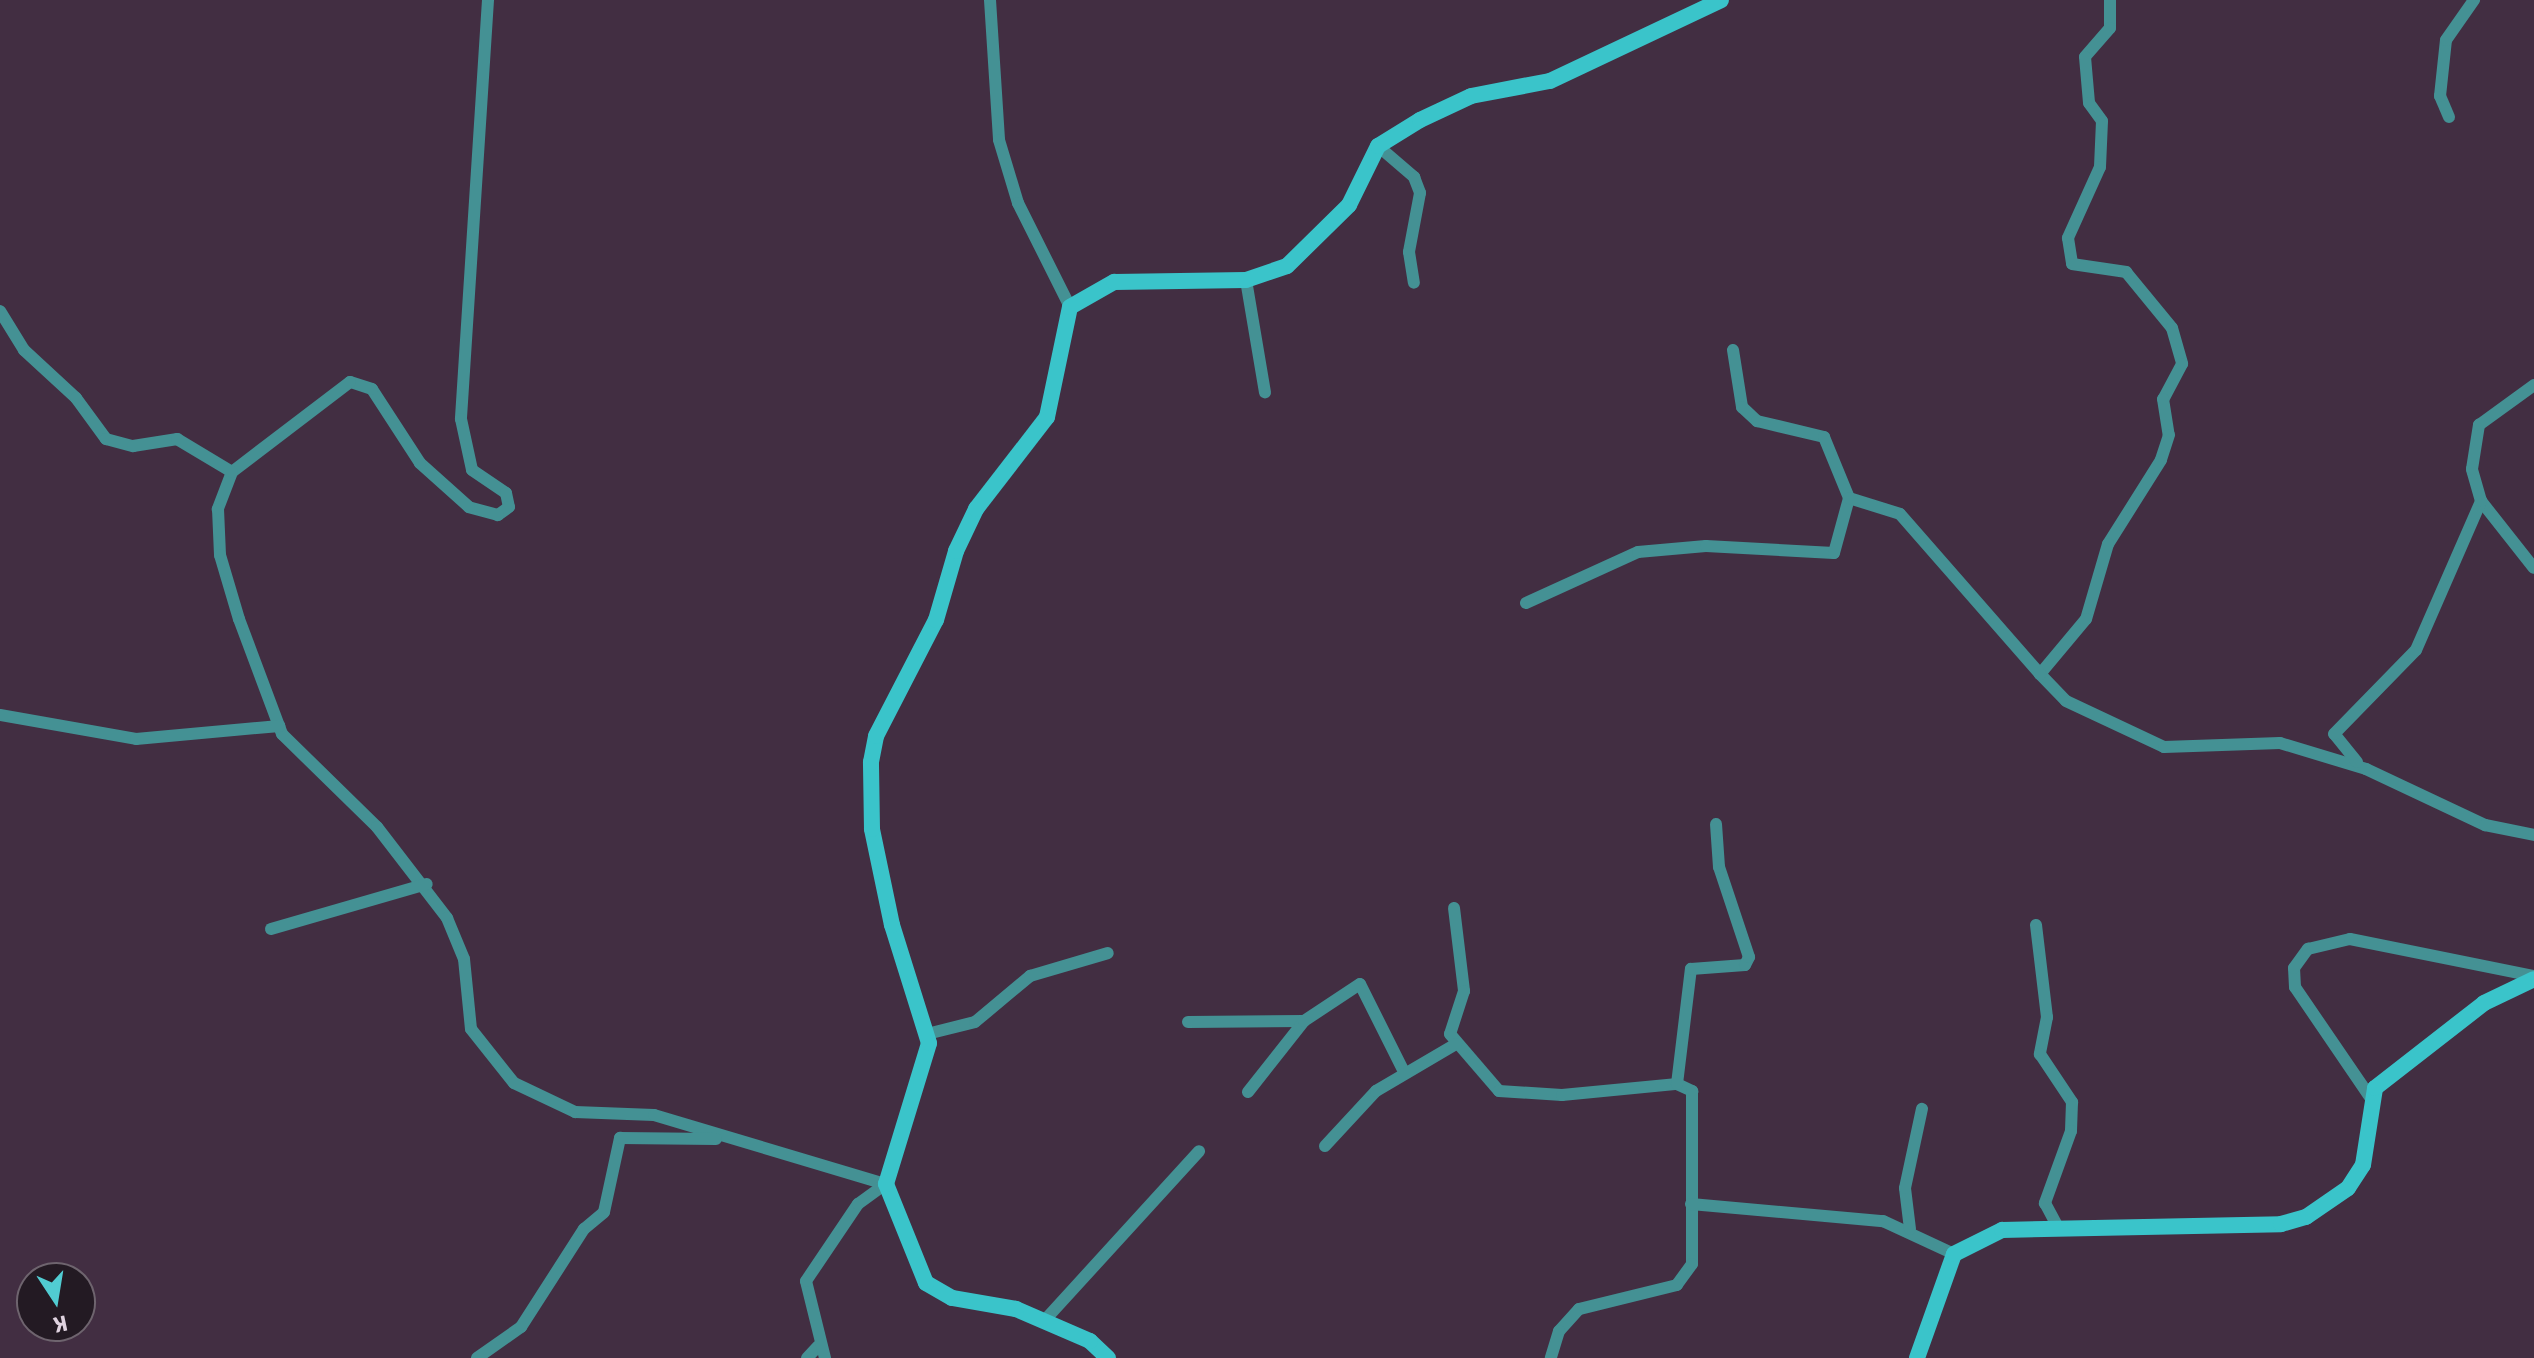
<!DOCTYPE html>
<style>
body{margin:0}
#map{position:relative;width:2534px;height:1358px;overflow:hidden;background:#422e42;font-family:Signika,sans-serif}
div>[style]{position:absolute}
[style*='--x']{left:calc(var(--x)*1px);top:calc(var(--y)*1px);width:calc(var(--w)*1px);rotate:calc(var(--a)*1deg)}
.street>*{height:12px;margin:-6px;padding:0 6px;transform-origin:6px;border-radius:6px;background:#449194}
.secondary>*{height:16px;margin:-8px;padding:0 8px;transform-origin:8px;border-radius:8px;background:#3ac4ca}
span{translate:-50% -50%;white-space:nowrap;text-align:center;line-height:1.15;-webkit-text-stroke:8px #231a23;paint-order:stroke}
.north{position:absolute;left:16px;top:1262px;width:80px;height:80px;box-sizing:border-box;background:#231a23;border:2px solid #6e646e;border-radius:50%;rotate:168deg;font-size:22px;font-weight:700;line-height:32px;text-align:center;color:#dfd2df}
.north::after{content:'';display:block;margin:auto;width:28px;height:36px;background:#51ccd2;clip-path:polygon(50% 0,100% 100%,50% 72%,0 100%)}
</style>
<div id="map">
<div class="street">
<i style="--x:488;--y:0;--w:420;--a:93.7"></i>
<i style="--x:461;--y:419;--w:52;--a:77.8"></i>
<i style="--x:472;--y:470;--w:41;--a:34.1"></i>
<i style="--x:506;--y:493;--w:14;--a:78"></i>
<i style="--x:509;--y:507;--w:14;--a:144"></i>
<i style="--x:498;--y:515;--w:30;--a:-165"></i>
<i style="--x:469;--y:507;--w:66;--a:-138.1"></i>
<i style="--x:420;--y:463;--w:88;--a:-123"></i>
<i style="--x:372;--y:389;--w:23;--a:-162"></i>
<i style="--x:350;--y:382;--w:148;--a:142.7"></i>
<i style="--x:232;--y:472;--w:40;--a:111"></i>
<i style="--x:218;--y:509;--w:46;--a:87.5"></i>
<i style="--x:220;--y:555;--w:67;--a:73.5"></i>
<i style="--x:239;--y:619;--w:123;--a:69.5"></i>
<i style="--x:282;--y:734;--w:133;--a:44.4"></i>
<i style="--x:377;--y:827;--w:115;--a:52.4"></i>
<i style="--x:447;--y:918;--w:44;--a:67.5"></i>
<i style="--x:464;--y:959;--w:70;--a:84.3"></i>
<i style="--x:471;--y:1029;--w:69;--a:51.5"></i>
<i style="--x:514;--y:1083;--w:68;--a:25.4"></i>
<i style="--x:575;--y:1112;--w:79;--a:2.2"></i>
<i style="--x:654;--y:1115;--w:242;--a:16.6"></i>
<i style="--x:990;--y:0;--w:140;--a:86.3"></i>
<i style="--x:999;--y:140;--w:66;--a:73.2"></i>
<i style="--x:1018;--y:203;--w:116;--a:63.4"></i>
<i style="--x:2110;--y:0;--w:28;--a:90"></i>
<i style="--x:2110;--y:28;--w:38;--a:131"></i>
<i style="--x:2085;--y:57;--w:46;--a:85"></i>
<i style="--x:2089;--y:103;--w:22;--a:54"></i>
<i style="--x:2102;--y:121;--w:46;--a:92.5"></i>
<i style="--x:2100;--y:167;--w:78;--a:114.3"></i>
<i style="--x:2068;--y:238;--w:26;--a:81"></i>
<i style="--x:2072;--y:264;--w:55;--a:8.4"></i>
<i style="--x:2126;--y:272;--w:72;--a:50.6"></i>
<i style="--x:2172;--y:328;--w:37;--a:74"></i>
<i style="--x:2182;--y:364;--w:40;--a:118"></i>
<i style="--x:2163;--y:399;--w:36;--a:81"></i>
<i style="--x:2169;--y:435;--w:26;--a:108"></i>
<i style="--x:2161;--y:460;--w:99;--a:122.2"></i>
<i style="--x:2108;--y:544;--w:78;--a:106.3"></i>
<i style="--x:2086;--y:619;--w:72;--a:129.9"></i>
<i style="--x:2040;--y:674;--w:37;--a:46"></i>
<i style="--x:2066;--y:701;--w:108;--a:25.1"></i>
<i style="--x:2164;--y:747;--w:116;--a:-2"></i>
<i style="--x:2280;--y:743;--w:90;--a:16.8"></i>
<i style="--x:2366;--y:769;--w:132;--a:25.2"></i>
<i style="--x:2485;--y:825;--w:50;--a:11.5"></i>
<i style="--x:2449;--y:117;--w:23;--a:-113"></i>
<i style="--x:2440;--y:96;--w:56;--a:-83.9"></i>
<i style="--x:2446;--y:40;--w:49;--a:-55"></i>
<i style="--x:1378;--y:146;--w:48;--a:40.7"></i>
<i style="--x:1414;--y:177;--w:17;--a:69"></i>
<i style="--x:1420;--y:193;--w:60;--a:100.6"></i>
<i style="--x:1409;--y:252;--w:31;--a:81"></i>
<i style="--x:1246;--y:280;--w:114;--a:80.4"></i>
<i style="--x:0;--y:311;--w:46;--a:58.4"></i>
<i style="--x:24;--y:350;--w:71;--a:42.7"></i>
<i style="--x:76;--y:398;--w:51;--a:53.8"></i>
<i style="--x:106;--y:439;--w:28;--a:15"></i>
<i style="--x:133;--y:446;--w:45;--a:-9"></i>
<i style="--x:177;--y:439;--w:64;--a:31"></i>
<i style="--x:1733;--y:350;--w:58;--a:81"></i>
<i style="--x:1742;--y:407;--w:21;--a:43"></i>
<i style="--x:1757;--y:421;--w:69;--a:13.4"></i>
<i style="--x:1824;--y:437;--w:66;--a:67.7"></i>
<i style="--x:2481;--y:501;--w:85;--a:51.7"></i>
<i style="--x:1526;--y:603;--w:123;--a:-24.5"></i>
<i style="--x:1638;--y:552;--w:68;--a:-5"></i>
<i style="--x:1706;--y:546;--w:128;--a:3.1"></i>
<i style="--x:1834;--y:553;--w:57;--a:-74.7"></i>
<i style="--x:1849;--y:498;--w:53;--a:17.4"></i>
<i style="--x:1900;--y:514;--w:213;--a:48.8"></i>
<i style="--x:0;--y:715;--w:138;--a:10"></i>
<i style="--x:136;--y:739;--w:144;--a:-5.2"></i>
<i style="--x:2357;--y:762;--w:36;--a:-129"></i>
<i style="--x:2334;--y:734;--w:117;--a:-45.7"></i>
<i style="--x:2416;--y:650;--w:163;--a:-66.4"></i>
<i style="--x:2481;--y:501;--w:33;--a:-106"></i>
<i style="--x:2472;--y:469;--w:45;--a:-81"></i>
<i style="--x:2479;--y:425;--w:68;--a:-36"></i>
<i style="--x:1454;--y:908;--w:84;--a:83.1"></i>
<i style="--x:1464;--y:991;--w:45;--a:108"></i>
<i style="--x:1450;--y:1034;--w:75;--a:49.3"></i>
<i style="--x:1499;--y:1091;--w:63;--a:3.6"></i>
<i style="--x:1562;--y:1095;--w:116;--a:-5.5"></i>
<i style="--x:1677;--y:1084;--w:17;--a:25"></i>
<i style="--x:1692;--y:1091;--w:173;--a:90"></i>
<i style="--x:1692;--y:1264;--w:26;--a:126"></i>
<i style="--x:1677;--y:1285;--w:101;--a:166.2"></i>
<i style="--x:1579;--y:1309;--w:30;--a:132"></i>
<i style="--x:1559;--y:1331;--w:28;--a:107"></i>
<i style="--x:2036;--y:925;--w:93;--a:83.2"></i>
<i style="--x:2047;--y:1017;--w:38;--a:101"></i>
<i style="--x:2040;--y:1054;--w:58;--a:56.3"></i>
<i style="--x:2072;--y:1102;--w:29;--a:92"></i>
<i style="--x:2071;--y:1131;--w:77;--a:109.9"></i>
<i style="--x:2045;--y:1203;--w:24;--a:62"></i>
<i style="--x:271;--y:929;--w:162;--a:-16.1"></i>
<i style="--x:1188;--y:1022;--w:116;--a:-0.5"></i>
<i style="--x:927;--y:1034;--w:49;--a:-14"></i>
<i style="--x:975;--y:1022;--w:72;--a:-39.9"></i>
<i style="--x:1030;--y:976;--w:81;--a:-16.4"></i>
<i style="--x:1677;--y:1084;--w:116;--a:-83.1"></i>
<i style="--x:1691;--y:969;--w:54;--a:-4.2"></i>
<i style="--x:1745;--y:965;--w:9;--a:-63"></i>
<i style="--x:1749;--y:957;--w:95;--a:-108.4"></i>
<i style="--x:1719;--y:867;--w:43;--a:-94"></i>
<i style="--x:1248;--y:1092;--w:90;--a:-51.7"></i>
<i style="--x:1304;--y:1021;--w:67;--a:-33.5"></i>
<i style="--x:1360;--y:984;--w:98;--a:63.4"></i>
<i style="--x:2370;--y:1097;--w:133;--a:-124.3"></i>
<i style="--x:2295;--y:987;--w:19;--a:-93"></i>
<i style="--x:2294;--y:968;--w:24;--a:-54"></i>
<i style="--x:2308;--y:949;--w:43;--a:-13.4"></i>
<i style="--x:2350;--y:939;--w:188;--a:11.4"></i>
<i style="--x:1325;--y:1146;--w:75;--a:-47.2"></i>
<i style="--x:1376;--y:1091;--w:93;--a:-30.4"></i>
<i style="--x:1691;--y:1204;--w:193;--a:5.1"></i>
<i style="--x:1883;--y:1221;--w:78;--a:24.9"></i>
<i style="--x:1910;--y:1229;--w:41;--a:-97"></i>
<i style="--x:1905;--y:1188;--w:81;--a:-77.9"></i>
<i style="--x:1044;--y:1321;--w:230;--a:-47.6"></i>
<i style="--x:477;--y:1358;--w:54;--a:-35.2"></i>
<i style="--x:521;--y:1327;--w:117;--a:-57.3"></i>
<i style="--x:584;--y:1229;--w:26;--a:-40"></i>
<i style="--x:604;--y:1212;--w:76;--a:-77.8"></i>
<i style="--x:620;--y:1138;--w:96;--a:0.6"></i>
<i style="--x:807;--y:1358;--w:16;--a:-47"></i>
<i style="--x:825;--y:1358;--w:79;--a:-103.9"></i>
<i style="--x:806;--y:1281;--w:93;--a:-56"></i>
<i style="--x:858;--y:1204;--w:34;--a:-36"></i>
</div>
<div class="secondary">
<i style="--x:1108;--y:1358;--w:25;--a:-137"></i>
<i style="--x:1090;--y:1341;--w:81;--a:-156.6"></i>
<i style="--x:1016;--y:1309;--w:65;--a:-170.2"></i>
<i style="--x:952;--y:1298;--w:30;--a:-150"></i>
<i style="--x:926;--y:1283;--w:107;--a:-112"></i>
<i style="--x:886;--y:1184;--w:147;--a:-73"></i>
<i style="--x:929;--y:1043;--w:124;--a:-107.4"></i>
<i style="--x:892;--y:925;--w:98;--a:-101.8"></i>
<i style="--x:872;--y:829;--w:67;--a:-90.9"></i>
<i style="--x:871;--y:762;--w:26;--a:-79"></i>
<i style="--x:876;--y:736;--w:131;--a:-62.7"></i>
<i style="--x:936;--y:620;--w:72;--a:-73.8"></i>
<i style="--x:956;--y:551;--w:47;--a:-64.5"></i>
<i style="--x:976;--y:509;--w:116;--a:-52.3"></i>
<i style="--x:1047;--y:417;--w:112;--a:-78.2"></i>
<i style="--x:1070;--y:307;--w:51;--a:-29.6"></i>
<i style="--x:1114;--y:282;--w:132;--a:-0.9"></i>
<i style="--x:1246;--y:280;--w:43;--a:-18.9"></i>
<i style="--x:1287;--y:266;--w:87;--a:-44.5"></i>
<i style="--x:1349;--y:205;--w:66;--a:-63.8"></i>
<i style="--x:1378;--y:146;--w:49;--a:-31.8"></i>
<i style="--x:1420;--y:120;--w:56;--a:-25.2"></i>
<i style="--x:1471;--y:96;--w:80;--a:-10.8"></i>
<i style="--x:1550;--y:81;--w:189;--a:-25.3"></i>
<i style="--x:1917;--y:1358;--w:110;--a:-70.4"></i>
<i style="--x:1954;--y:1254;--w:54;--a:-26.6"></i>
<i style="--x:2002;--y:1230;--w:279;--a:-1.2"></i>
<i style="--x:2281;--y:1224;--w:26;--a:-16"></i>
<i style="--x:2306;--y:1217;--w:51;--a:-34.6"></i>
<i style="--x:2348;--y:1188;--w:27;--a:-57"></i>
<i style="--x:2363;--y:1165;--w:78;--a:-81.1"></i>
<i style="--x:2375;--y:1088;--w:138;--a:-37.9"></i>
<i style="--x:2484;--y:1003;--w:55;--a:-25.6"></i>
</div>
<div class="north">K</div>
</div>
